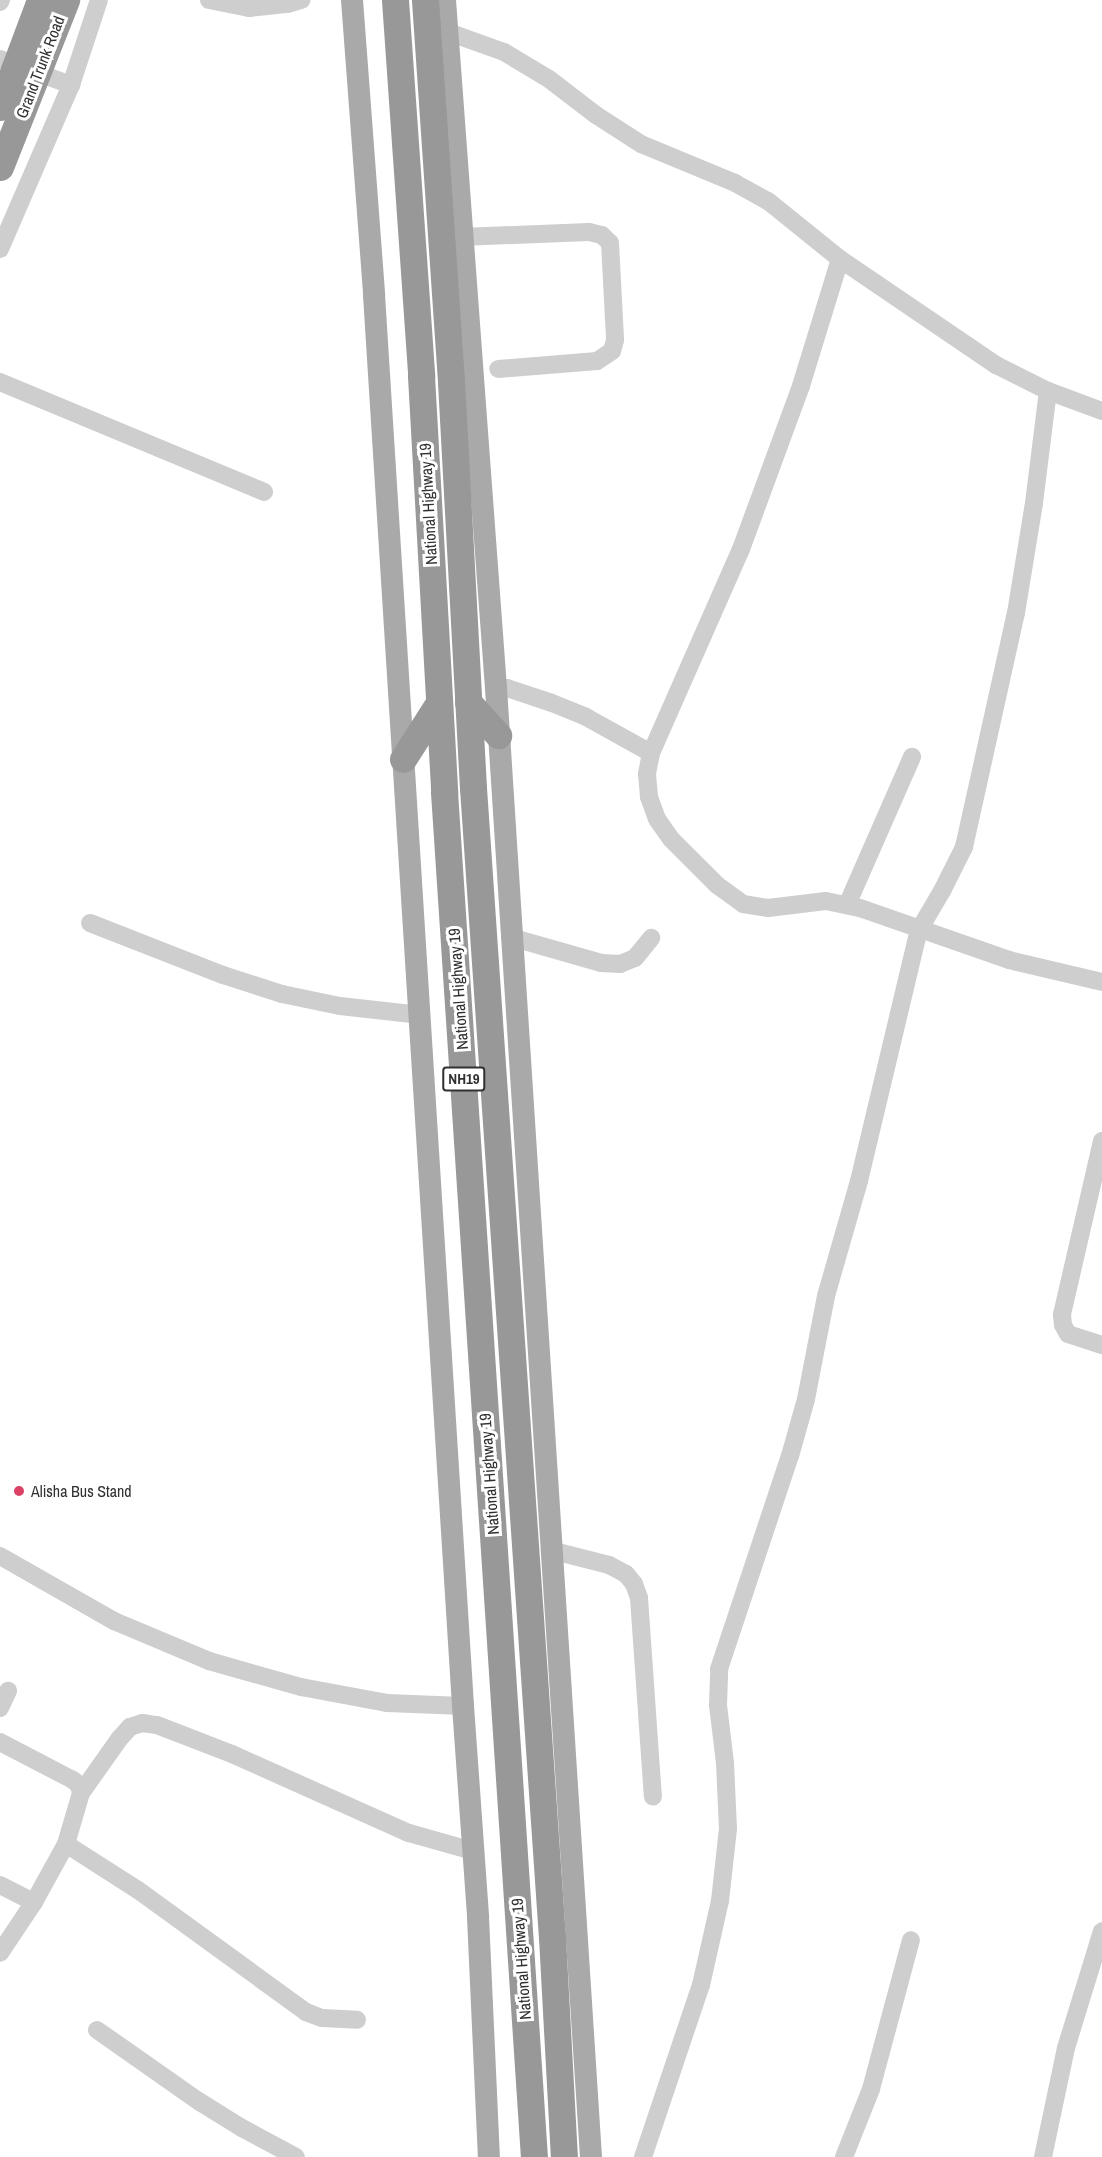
<!DOCTYPE html>
<style>
body{margin:0}
#map{position:relative;width:1102px;height:2157px;overflow:hidden;background:#fff;font-family:"Archivo Narrow",sans-serif}
div>[style]{position:absolute}
[style*='--x']{left:calc(var(--x)*1px);top:calc(var(--y)*1px);width:calc(var(--w)*1px);rotate:calc(var(--a)*1deg)}
.minor>*{height:18px;margin:-9px;padding:0 9px;transform-origin:9px;border-radius:9px;background:#cecece}
.major>*{height:22px;margin:-11px;padding:0 11px;transform-origin:11px;border-radius:11px;background:#a9a9a9}
.highway>*{height:27px;margin:-13.5px;padding:0 13.5px;transform-origin:13.5px;border-radius:13.5px;background:#989898}
.dots>*{width:16px;height:16px;translate:-50% -50%;box-sizing:border-box;border:3px solid #fff;border-radius:50%}
span{translate:-50% -50%;white-space:nowrap;text-align:center;line-height:1.15;-webkit-text-stroke:6px #fff;paint-order:stroke}
.shield-label span{padding:2px 4px;background:#fff;border:2px solid;border-radius:4px;-webkit-text-stroke-width:0}
.shield-label{font-size:15px;color:#313131;font-weight:700}
.street-label{font-size:16px;color:#313131}
.poi-label{font-size:16px;color:#313131}
.left{translate:0 -50%;text-align:left}
</style>
<div id="map">
<div class="minor">
<i style="--x:209;--y:0;--w:41;--a:11.3"></i>
<i style="--x:249;--y:8;--w:39;--a:-6"></i>
<i style="--x:288;--y:4;--w:14;--a:-17"></i>
<i style="--x:0;--y:2;--w:2;--a:-63"></i>
<i style="--x:448;--y:32;--w:59;--a:19.7"></i>
<i style="--x:504;--y:52;--w:52;--a:31"></i>
<i style="--x:549;--y:79;--w:59;--a:37.5"></i>
<i style="--x:596;--y:115;--w:54;--a:32.8"></i>
<i style="--x:641;--y:144;--w:102;--a:22.5"></i>
<i style="--x:735;--y:183;--w:38;--a:29"></i>
<i style="--x:768;--y:201;--w:92;--a:38.9"></i>
<i style="--x:840;--y:259;--w:189;--a:34.2"></i>
<i style="--x:996;--y:365;--w:58;--a:26.6"></i>
<i style="--x:1048;--y:391;--w:58;--a:20.3"></i>
<i style="--x:0;--y:59;--w:76;--a:20.1"></i>
<i style="--x:461;--y:237;--w:128;--a:-2.2"></i>
<i style="--x:589;--y:232;--w:13;--a:13"></i>
<i style="--x:602;--y:235;--w:11;--a:45"></i>
<i style="--x:610;--y:243;--w:97;--a:87"></i>
<i style="--x:615;--y:340;--w:11;--a:105"></i>
<i style="--x:612;--y:351;--w:18;--a:146"></i>
<i style="--x:597;--y:361;--w:99;--a:175.4"></i>
<i style="--x:0;--y:249;--w:179;--a:-66.6"></i>
<i style="--x:71;--y:85;--w:89;--a:-71.8"></i>
<i style="--x:840;--y:259;--w:133;--a:107.1"></i>
<i style="--x:801;--y:386;--w:174;--a:110.2"></i>
<i style="--x:741;--y:549;--w:223;--a:113.8"></i>
<i style="--x:651;--y:753;--w:21;--a:101"></i>
<i style="--x:647;--y:774;--w:23;--a:85"></i>
<i style="--x:649;--y:797;--w:23;--a:70"></i>
<i style="--x:657;--y:819;--w:24;--a:55"></i>
<i style="--x:671;--y:839;--w:65;--a:45"></i>
<i style="--x:717;--y:885;--w:32;--a:36"></i>
<i style="--x:743;--y:904;--w:25;--a:9"></i>
<i style="--x:768;--y:908;--w:58;--a:-6.9"></i>
<i style="--x:826;--y:901;--w:35;--a:12"></i>
<i style="--x:860;--y:908;--w:158;--a:19.2"></i>
<i style="--x:1009;--y:960;--w:96;--a:13.3"></i>
<i style="--x:0;--y:382;--w:286;--a:22.6"></i>
<i style="--x:496;--y:688;--w:11;--a:0"></i>
<i style="--x:507;--y:688;--w:47;--a:18.4"></i>
<i style="--x:552;--y:703;--w:37;--a:22"></i>
<i style="--x:586;--y:717;--w:74;--a:29"></i>
<i style="--x:847;--y:905;--w:162;--a:-66.3"></i>
<i style="--x:90;--y:923;--w:143;--a:21.4"></i>
<i style="--x:223;--y:975;--w:62;--a:17.9"></i>
<i style="--x:282;--y:994;--w:59;--a:11.7"></i>
<i style="--x:340;--y:1006;--w:81;--a:6.4"></i>
<i style="--x:510;--y:937;--w:95;--a:15.9"></i>
<i style="--x:601;--y:963;--w:19;--a:3"></i>
<i style="--x:620;--y:964;--w:16;--a:-22"></i>
<i style="--x:635;--y:958;--w:26;--a:-51"></i>
<i style="--x:1102;--y:1141;--w:178;--a:103"></i>
<i style="--x:1062;--y:1314;--w:11;--a:85"></i>
<i style="--x:1063;--y:1325;--w:10;--a:61"></i>
<i style="--x:1068;--y:1334;--w:36;--a:18"></i>
<i style="--x:550;--y:1550;--w:61;--a:14.3"></i>
<i style="--x:609;--y:1565;--w:19;--a:28"></i>
<i style="--x:626;--y:1574;--w:13;--a:51"></i>
<i style="--x:634;--y:1584;--w:15;--a:70"></i>
<i style="--x:639;--y:1598;--w:199;--a:86"></i>
<i style="--x:0;--y:1556;--w:131;--a:29.7"></i>
<i style="--x:114;--y:1621;--w:103;--a:22.8"></i>
<i style="--x:209;--y:1661;--w:96;--a:15.8"></i>
<i style="--x:301;--y:1687;--w:87;--a:10.5"></i>
<i style="--x:387;--y:1703;--w:76;--a:2.3"></i>
<i style="--x:0;--y:1708;--w:19;--a:-65"></i>
<i style="--x:0;--y:1742;--w:82;--a:27.5"></i>
<i style="--x:73;--y:1780;--w:8;--a:40"></i>
<i style="--x:79;--y:1785;--w:8;--a:76"></i>
<i style="--x:81;--y:1793;--w:53;--a:106.4"></i>
<i style="--x:66;--y:1844;--w:66;--a:118.9"></i>
<i style="--x:34;--y:1902;--w:61;--a:123.7"></i>
<i style="--x:81;--y:1793;--w:67;--a:-54.7"></i>
<i style="--x:120;--y:1738;--w:15;--a:-48"></i>
<i style="--x:130;--y:1727;--w:13;--a:-18"></i>
<i style="--x:142;--y:1723;--w:15;--a:8"></i>
<i style="--x:157;--y:1725;--w:80;--a:21.1"></i>
<i style="--x:232;--y:1754;--w:194;--a:24.1"></i>
<i style="--x:409;--y:1833;--w:66;--a:15.7"></i>
<i style="--x:66;--y:1844;--w:85;--a:32.6"></i>
<i style="--x:138;--y:1890;--w:208;--a:36"></i>
<i style="--x:306;--y:2012;--w:17;--a:21"></i>
<i style="--x:322;--y:2018;--w:35;--a:3"></i>
<i style="--x:0;--y:1885;--w:38;--a:27"></i>
<i style="--x:97;--y:2030;--w:126;--a:35"></i>
<i style="--x:200;--y:2102;--w:49;--a:31.8"></i>
<i style="--x:242;--y:2128;--w:61;--a:28.2"></i>
<i style="--x:643;--y:2157;--w:182;--a:-71.4"></i>
<i style="--x:701;--y:1985;--w:86;--a:-77.3"></i>
<i style="--x:720;--y:1901;--w:72;--a:-83.7"></i>
<i style="--x:728;--y:1829;--w:66;--a:-92.6"></i>
<i style="--x:725;--y:1763;--w:58;--a:-96.9"></i>
<i style="--x:718;--y:1705;--w:36;--a:-88"></i>
<i style="--x:719;--y:1669;--w:225;--a:-71.6"></i>
<i style="--x:790;--y:1456;--w:59;--a:-74.3"></i>
<i style="--x:806;--y:1399;--w:105;--a:-79"></i>
<i style="--x:826;--y:1296;--w:120;--a:-74"></i>
<i style="--x:859;--y:1181;--w:258;--a:-76.6"></i>
<i style="--x:919;--y:930;--w:45;--a:-59.5"></i>
<i style="--x:942;--y:891;--w:49;--a:-63.4"></i>
<i style="--x:964;--y:847;--w:240;--a:-77.5"></i>
<i style="--x:1016;--y:613;--w:111;--a:-80.7"></i>
<i style="--x:1034;--y:503;--w:113;--a:-82.9"></i>
<i style="--x:844;--y:2157;--w:73;--a:-68.3"></i>
<i style="--x:871;--y:2089;--w:154;--a:-75"></i>
<i style="--x:1043;--y:2157;--w:111;--a:-78.1"></i>
<i style="--x:1066;--y:2048;--w:122;--a:-72.9"></i>
</div>
<div class="major">
<i style="--x:352;--y:0;--w:296;--a:85.7"></i>
<i style="--x:374;--y:295;--w:1414;--a:86.39"></i>
<i style="--x:463;--y:1706;--w:212;--a:85.9"></i>
<i style="--x:478;--y:1917;--w:240;--a:87.4"></i>
<i style="--x:445;--y:0;--w:690;--a:85.76"></i>
<i style="--x:496;--y:688;--w:1472;--a:86.3"></i>
</div>
<div class="highway">
<i style="--x:395;--y:0;--w:377;--a:86"></i>
<i style="--x:421;--y:376;--w:417;--a:86.8"></i>
<i style="--x:444;--y:792;--w:1368;--a:86.23"></i>
<i style="--x:425;--y:0;--w:383;--a:86.1"></i>
<i style="--x:451;--y:382;--w:407;--a:86.9"></i>
<i style="--x:473;--y:788;--w:1152;--a:86.07"></i>
<i style="--x:552;--y:1937;--w:220;--a:86.9"></i>
<i style="--x:0;--y:107;--w:114;--a:-69.5"></i>
<i style="--x:0;--y:167;--w:180;--a:-68.4"></i>
<i style="--x:468;--y:702;--w:45;--a:47.7"></i>
<i style="--x:403;--y:759;--w:65;--a:-57.5"></i>
</div>
<div class="dots">
<i style="left:19px;top:1491px;background:#db4065"></i>
</div>
<div class="shield-label">
<span style="left:464px;top:1079px">NH19</span>
</div>
<div class="street-label">
<span style="left:40px;top:67px;rotate:-69deg">Grand Trunk Road</span>
<span style="left:428px;top:504px;rotate:-93deg">National Highway 19</span>
<span style="left:458px;top:989px;rotate:-94deg">National Highway 19</span>
<span style="left:489px;top:1474px;rotate:-94deg">National Highway 19</span>
<span style="left:521px;top:1959px;rotate:-94deg">National Highway 19</span>
</div>
<div class="poi-label">
<span class="left" style="left:31px;top:1491px">Alisha Bus Stand</span>
</div>
</div>
